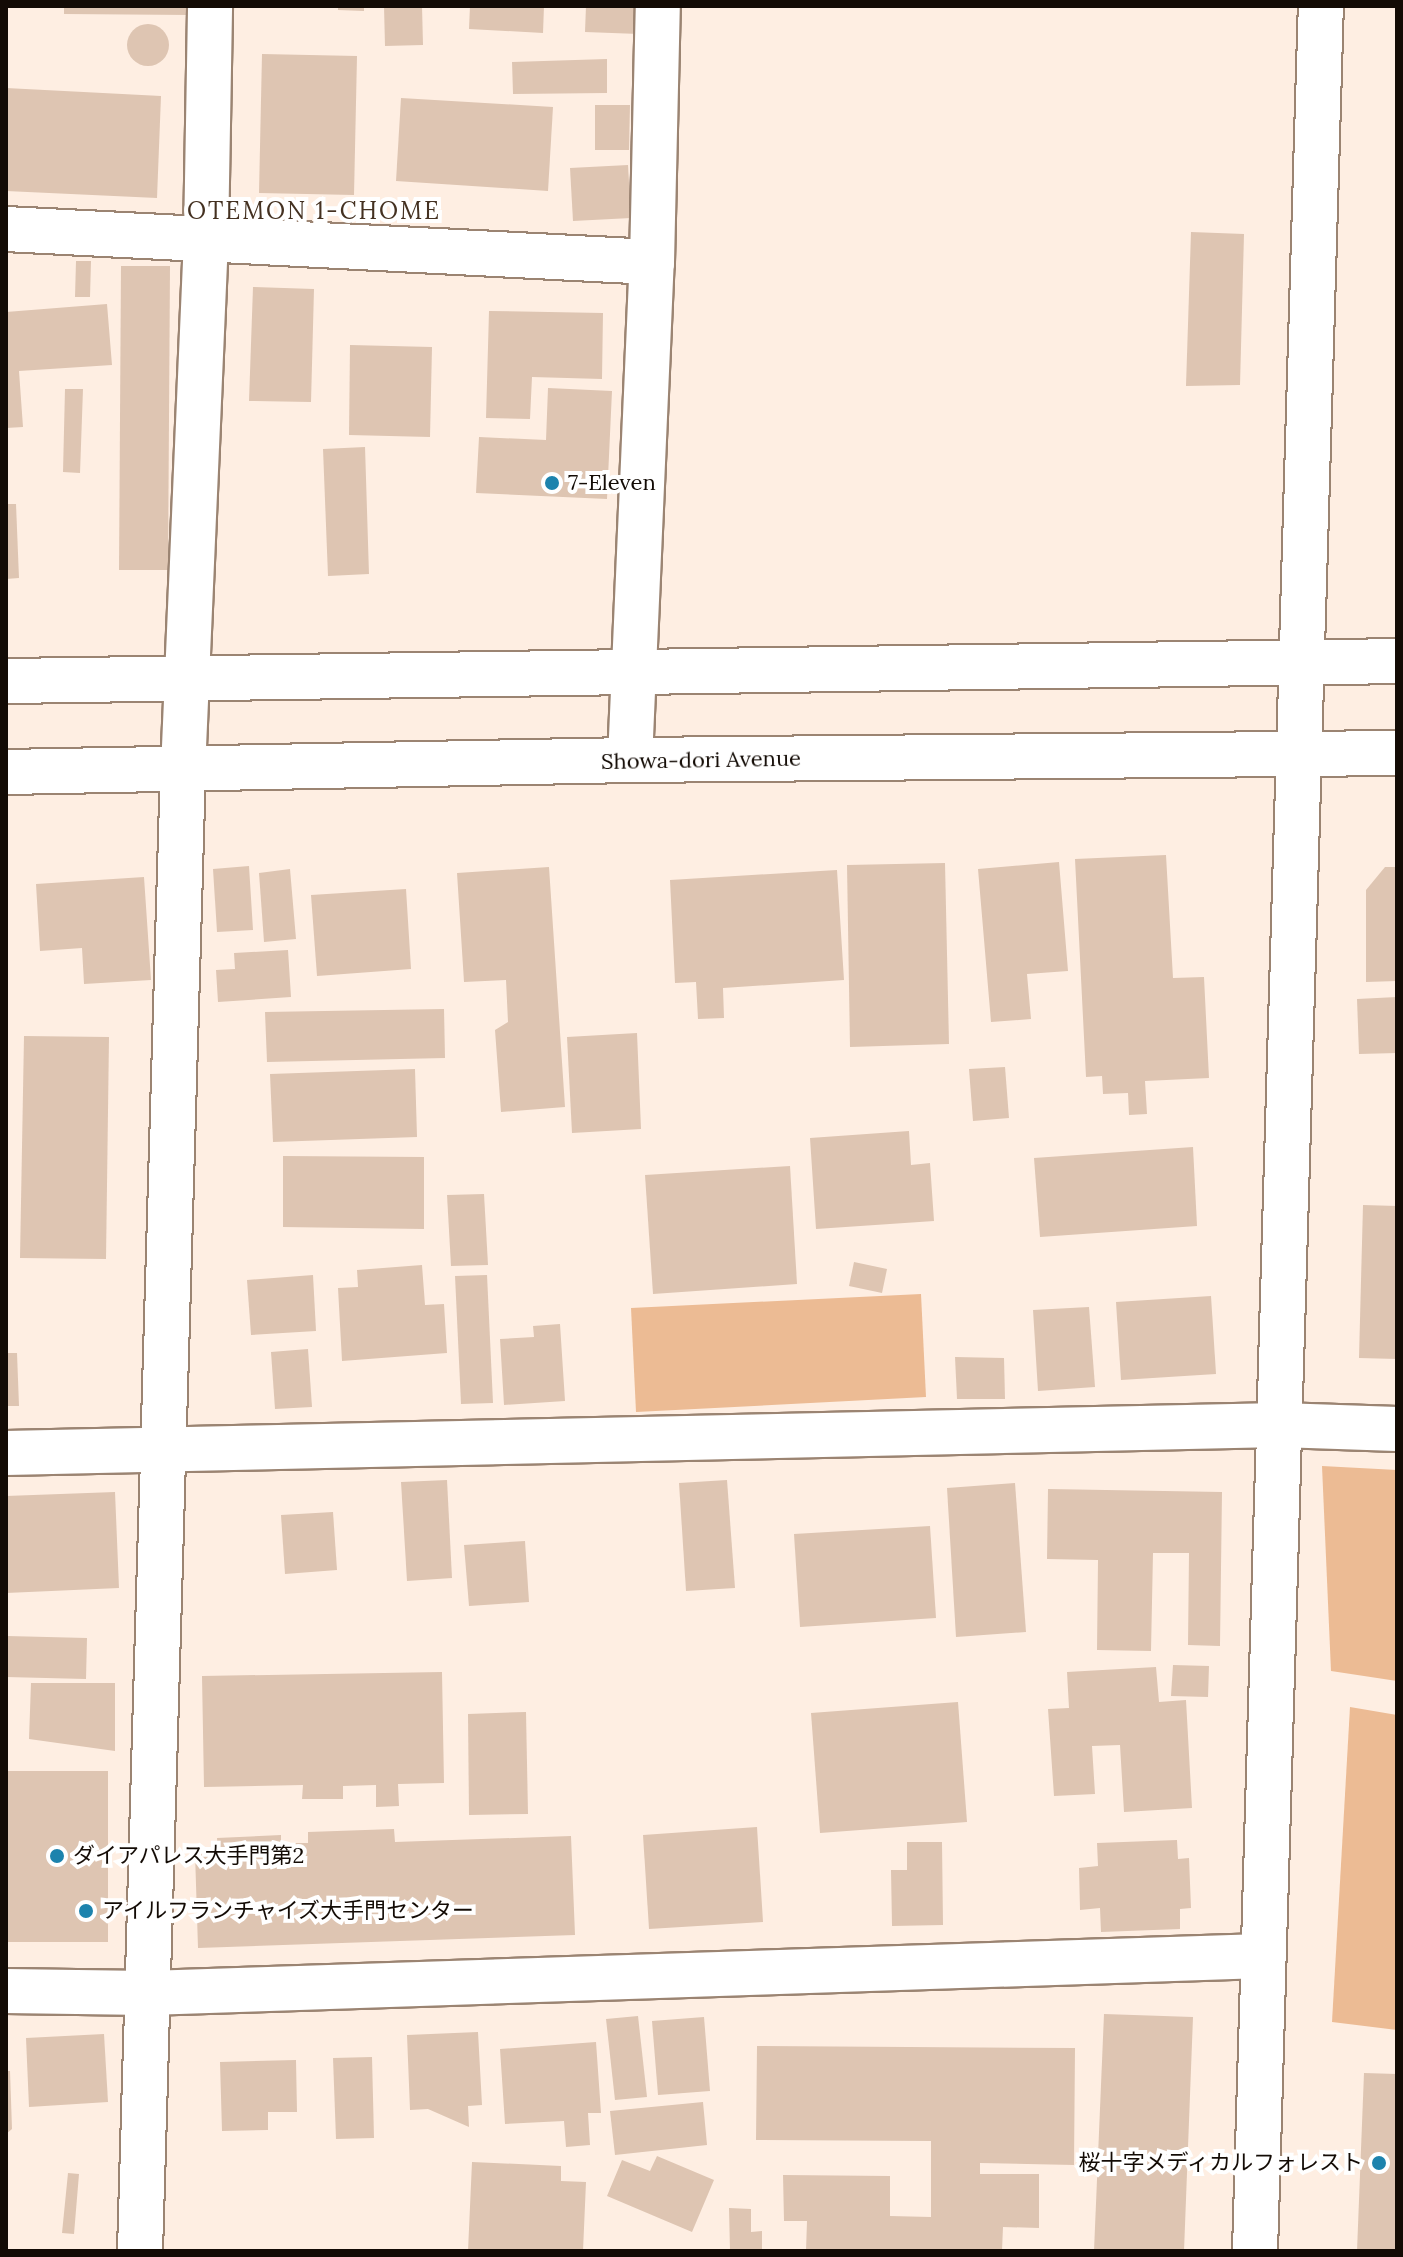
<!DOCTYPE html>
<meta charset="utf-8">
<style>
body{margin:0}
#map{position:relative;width:1403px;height:2257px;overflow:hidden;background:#feeee2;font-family:Lora,"Noto Sans JP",serif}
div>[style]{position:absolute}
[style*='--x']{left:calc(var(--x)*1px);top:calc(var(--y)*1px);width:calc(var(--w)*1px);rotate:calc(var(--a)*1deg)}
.green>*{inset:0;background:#ecbb94}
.building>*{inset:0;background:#dec5b2}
.round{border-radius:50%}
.roads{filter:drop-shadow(2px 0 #9b8472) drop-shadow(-2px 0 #9b8472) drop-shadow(0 2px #9b8472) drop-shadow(0 -2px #9b8472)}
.minor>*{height:44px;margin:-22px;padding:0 22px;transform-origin:22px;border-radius:22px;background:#fff}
.tertiary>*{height:44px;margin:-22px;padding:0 22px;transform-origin:22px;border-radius:22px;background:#fff}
.dots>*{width:22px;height:22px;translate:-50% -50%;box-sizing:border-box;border:4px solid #fff;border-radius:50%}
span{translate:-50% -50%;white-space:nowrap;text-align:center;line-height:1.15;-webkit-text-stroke:8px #fff;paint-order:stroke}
.poi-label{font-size:22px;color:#130b05}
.left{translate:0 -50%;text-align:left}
.right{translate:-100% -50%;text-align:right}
.street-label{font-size:22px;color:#130b05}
.neighbourhood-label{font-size:24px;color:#443121;letter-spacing:2px}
.frame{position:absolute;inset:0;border:8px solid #130b05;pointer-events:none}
</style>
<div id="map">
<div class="green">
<i style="clip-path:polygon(921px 1294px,926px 1397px,636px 1412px,631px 1308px)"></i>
<i style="clip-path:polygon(1322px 1466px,1397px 1470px,1397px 1681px,1331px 1671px)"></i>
<i style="clip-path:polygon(1350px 1707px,1397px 1715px,1397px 2030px,1332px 2022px)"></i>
</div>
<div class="building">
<i style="clip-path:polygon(64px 6px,191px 6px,191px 15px,64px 14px)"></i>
<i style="clip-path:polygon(338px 6px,364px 6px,364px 11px,338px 10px)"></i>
<i style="clip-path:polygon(384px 6px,422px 6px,423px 45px,385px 46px)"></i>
<i style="clip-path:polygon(470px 6px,544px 6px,543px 33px,469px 29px)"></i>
<i style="clip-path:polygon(586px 6px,639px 6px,639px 34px,585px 32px)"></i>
<i class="round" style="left:127px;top:24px;width:42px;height:42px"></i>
<i style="clip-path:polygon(262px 54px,357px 56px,354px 195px,259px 193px)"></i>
<i style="clip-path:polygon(607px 59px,607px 93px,513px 94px,512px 62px)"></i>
<i style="clip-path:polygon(6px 88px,161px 96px,157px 198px,6px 191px)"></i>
<i style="clip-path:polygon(401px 98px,553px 107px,548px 191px,396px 181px)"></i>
<i style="clip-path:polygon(595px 105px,630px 105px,629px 150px,595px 150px)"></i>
<i style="clip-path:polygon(628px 165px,631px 218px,573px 221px,570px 168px)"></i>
<i style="clip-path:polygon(1191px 232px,1244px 234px,1240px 385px,1186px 386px)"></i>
<i style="clip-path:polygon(76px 261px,91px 261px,90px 297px,75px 297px)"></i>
<i style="clip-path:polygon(121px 266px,170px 266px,168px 570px,119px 570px)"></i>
<i style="clip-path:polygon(253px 287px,314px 289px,311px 402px,249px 401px)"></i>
<i style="clip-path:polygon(107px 304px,112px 365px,19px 371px,23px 427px,6px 428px,6px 312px)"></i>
<i style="clip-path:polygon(489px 311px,603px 313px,602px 379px,532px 377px,530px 419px,486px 418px)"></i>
<i style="clip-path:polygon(350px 345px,432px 347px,430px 437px,349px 435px)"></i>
<i style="clip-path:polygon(548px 388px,612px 391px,607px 499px,476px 493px,479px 437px,546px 440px)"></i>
<i style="clip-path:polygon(65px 389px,83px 389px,80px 473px,63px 472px)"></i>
<i style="clip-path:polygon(365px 447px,369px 574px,328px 576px,323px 449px)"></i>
<i style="clip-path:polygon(6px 504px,16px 504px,19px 578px,6px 579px)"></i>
<i style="clip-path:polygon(1166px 855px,1173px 978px,1204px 977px,1209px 1078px,1145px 1081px,1147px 1114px,1129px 1115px,1128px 1093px,1103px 1094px,1102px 1076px,1086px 1077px,1075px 859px)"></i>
<i style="clip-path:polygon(1059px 862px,1068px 971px,1027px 974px,1031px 1019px,991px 1022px,978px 869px)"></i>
<i style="clip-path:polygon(945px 863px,949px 1044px,850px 1047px,847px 865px)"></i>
<i style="clip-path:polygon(249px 866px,253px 930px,217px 932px,213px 869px)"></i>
<i style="clip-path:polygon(549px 867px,565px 1107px,501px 1112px,495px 1030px,508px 1022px,506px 980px,464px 982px,457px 873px)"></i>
<i style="clip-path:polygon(1385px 867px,1397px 867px,1397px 981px,1366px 982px,1366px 890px)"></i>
<i style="clip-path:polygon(290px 869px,296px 939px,264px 942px,259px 873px)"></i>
<i style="clip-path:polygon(837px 870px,844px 980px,723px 988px,724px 1018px,698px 1019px,696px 982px,675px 983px,670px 880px)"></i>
<i style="clip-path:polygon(144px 877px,151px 980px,84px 984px,82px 948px,40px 951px,36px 884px)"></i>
<i style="clip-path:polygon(406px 889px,411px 969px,317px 976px,311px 895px)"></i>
<i style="clip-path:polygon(288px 950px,291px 997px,218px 1002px,216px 970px,235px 969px,234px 953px)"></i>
<i style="clip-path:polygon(1397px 997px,1397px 1053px,1359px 1054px,1357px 999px)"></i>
<i style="clip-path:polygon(444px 1009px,445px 1058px,267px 1062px,265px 1012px)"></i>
<i style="clip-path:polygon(637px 1033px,641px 1129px,572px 1133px,567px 1037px)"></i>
<i style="clip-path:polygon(24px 1036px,109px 1037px,106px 1259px,20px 1258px)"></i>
<i style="clip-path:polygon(1005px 1067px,1009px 1118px,973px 1121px,969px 1069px)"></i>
<i style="clip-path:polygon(415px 1069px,417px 1137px,273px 1142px,270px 1074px)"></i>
<i style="clip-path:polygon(909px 1131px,911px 1165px,930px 1163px,934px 1221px,816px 1229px,810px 1138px)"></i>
<i style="clip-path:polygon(1193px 1147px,1197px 1226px,1040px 1237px,1034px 1158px)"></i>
<i style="clip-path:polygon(283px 1156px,424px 1157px,424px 1229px,283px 1227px)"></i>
<i style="clip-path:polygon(790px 1166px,797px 1284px,653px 1294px,645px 1175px)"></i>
<i style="clip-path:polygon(484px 1194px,488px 1265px,451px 1266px,447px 1195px)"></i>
<i style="clip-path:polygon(1363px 1205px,1397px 1206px,1397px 1359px,1359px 1358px)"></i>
<i style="clip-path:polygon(854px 1262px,887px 1269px,882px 1293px,849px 1286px)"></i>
<i style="clip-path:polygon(422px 1265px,425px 1305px,444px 1304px,447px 1353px,342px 1361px,338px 1288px,358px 1287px,357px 1270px)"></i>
<i style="clip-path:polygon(313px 1275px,316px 1331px,251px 1335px,247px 1280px)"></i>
<i style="clip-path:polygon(487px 1275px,493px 1403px,461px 1404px,455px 1276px)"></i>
<i style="clip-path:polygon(1211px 1296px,1216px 1374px,1121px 1380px,1116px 1302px)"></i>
<i style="clip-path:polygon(1089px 1307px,1095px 1387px,1038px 1391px,1033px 1310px)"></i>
<i style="clip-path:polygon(560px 1324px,565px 1401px,504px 1405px,500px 1339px,534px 1337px,533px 1326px)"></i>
<i style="clip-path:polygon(308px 1349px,312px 1407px,275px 1409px,271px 1352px)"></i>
<i style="clip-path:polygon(6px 1353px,17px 1353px,19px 1406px,6px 1406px)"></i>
<i style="clip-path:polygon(955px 1357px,1004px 1358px,1005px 1399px,957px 1399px)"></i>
<i style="clip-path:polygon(447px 1480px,452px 1578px,407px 1581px,401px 1482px)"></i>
<i style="clip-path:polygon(727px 1480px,735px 1588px,686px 1591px,679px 1483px)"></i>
<i style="clip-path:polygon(1015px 1483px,1026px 1632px,956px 1637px,947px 1488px)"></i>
<i style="clip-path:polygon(1048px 1489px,1222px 1492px,1220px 1646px,1188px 1645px,1189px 1553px,1153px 1553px,1151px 1651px,1097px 1650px,1098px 1560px,1047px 1559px)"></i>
<i style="clip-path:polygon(115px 1492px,119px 1588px,6px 1593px,6px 1496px)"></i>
<i style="clip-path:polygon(333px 1512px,337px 1570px,285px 1574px,281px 1515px)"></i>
<i style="clip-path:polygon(930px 1526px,936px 1618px,800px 1627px,794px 1534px)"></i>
<i style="clip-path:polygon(525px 1541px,529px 1602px,469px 1606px,464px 1545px)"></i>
<i style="clip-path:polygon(7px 1636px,87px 1638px,86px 1679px,6px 1677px)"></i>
<i style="clip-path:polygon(1173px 1665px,1209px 1666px,1208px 1697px,1171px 1696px)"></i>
<i style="clip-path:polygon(1156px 1667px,1159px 1702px,1186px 1700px,1192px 1808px,1124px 1812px,1120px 1745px,1092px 1746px,1095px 1794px,1054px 1796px,1048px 1709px,1069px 1708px,1067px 1672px)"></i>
<i style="clip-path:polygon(442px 1672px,444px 1783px,398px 1784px,399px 1806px,376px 1807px,376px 1785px,343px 1786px,343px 1799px,302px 1799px,303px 1785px,204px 1787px,202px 1676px)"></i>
<i style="clip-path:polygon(31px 1683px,115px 1683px,115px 1751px,29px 1739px)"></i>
<i style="clip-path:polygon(958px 1702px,967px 1822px,820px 1833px,811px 1713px)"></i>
<i style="clip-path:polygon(526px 1712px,528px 1814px,469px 1815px,468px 1714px)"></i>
<i style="clip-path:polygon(6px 1771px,108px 1771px,108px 1942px,6px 1942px)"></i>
<i style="clip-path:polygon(757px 1827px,763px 1922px,649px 1929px,643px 1835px)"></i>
<i style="clip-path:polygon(394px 1829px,395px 1842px,571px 1836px,575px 1935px,198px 1948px,195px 1853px,218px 1852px,217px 1838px,281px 1835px,281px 1843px,308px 1843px,308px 1832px)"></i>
<i style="clip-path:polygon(1177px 1840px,1178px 1859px,1189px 1858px,1191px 1908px,1180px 1909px,1180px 1929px,1101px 1932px,1100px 1908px,1080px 1910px,1079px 1868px,1098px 1866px,1097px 1843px)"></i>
<i style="clip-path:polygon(907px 1842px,942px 1842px,943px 1925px,892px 1926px,891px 1870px,907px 1870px)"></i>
<i style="clip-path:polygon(1104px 2014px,1193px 2017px,1184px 2251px,1094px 2251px)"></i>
<i style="clip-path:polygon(638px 2016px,647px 2097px,615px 2100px,606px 2019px)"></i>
<i style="clip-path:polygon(704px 2017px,710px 2091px,658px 2095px,652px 2021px)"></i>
<i style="clip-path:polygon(478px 2032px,482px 2105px,468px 2106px,469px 2127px,428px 2109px,410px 2110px,407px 2035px)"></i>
<i style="clip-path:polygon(104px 2034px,108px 2102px,29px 2107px,26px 2038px)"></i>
<i style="clip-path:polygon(596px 2042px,601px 2113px,588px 2113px,590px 2145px,566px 2147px,564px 2121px,505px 2124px,500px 2049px)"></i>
<i style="clip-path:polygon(757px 2046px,1075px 2048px,1074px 2165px,980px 2163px,980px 2174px,1039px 2174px,1039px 2228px,1003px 2227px,1002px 2251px,806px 2251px,807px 2221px,784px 2221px,783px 2175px,890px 2176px,890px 2216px,931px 2217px,931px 2141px,756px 2140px)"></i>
<i style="clip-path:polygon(372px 2057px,374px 2138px,336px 2139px,333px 2058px)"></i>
<i style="clip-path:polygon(296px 2060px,297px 2112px,268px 2112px,268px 2130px,222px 2131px,220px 2062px)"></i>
<i style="clip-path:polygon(6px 2071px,10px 2071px,12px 2129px,6px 2134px)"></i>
<i style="clip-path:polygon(1364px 2073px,1397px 2074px,1397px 2251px,1357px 2251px)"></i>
<i style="clip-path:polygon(703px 2102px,707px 2145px,615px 2155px,610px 2111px)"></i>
<i style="clip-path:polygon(657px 2156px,714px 2180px,692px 2232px,607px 2196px,622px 2160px,650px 2171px)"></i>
<i style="clip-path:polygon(472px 2162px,561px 2166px,561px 2181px,586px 2182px,583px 2251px,468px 2251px)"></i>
<i style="clip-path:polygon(68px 2173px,79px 2174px,74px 2234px,62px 2233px)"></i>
<i style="clip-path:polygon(729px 2208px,751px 2209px,751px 2232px,762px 2231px,762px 2251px,730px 2251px)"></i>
</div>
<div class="roads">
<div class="minor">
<i style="--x:6;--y:229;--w:647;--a:2.92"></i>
<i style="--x:630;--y:760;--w:498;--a:-87.5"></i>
<i style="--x:652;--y:262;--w:256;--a:-88.7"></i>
</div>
<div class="tertiary">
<i style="--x:6;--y:681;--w:1391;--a:-0.82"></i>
<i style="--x:6;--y:772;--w:624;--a:-1.1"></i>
<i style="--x:630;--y:760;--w:767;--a:-0.52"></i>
<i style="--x:6;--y:1453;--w:1274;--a:-1.26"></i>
<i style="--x:1280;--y:1425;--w:117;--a:2"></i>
<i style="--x:6;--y:1991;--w:142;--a:0.8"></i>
<i style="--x:148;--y:1993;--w:1115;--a:-1.9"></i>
<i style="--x:140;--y:2251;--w:1482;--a:-88.34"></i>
<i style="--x:183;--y:770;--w:531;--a:-87.52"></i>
<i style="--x:206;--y:239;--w:233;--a:-89"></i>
<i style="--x:1255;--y:2251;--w:2246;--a:-88.32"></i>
</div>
</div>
<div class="dots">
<i style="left:552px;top:483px;background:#1d83ad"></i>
<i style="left:57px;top:1856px;background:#1d83ad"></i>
<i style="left:86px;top:1911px;background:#1d83ad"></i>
<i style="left:1379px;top:2163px;background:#1d83ad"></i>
</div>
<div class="poi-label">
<span class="left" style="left:568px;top:483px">7-Eleven</span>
<span class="left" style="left:73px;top:1856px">ダイアパレス大手門第2</span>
<span class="left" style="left:102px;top:1911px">アイルフランチャイズ大手門センター</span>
<span class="right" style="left:1363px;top:2163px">桜十字メディカルフォレスト</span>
</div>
<div class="street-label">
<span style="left:701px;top:760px;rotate:-1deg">Showa-dori Avenue</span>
</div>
<div class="neighbourhood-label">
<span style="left:314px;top:211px">OTEMON 1-CHOME</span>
</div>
<div class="frame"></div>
</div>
